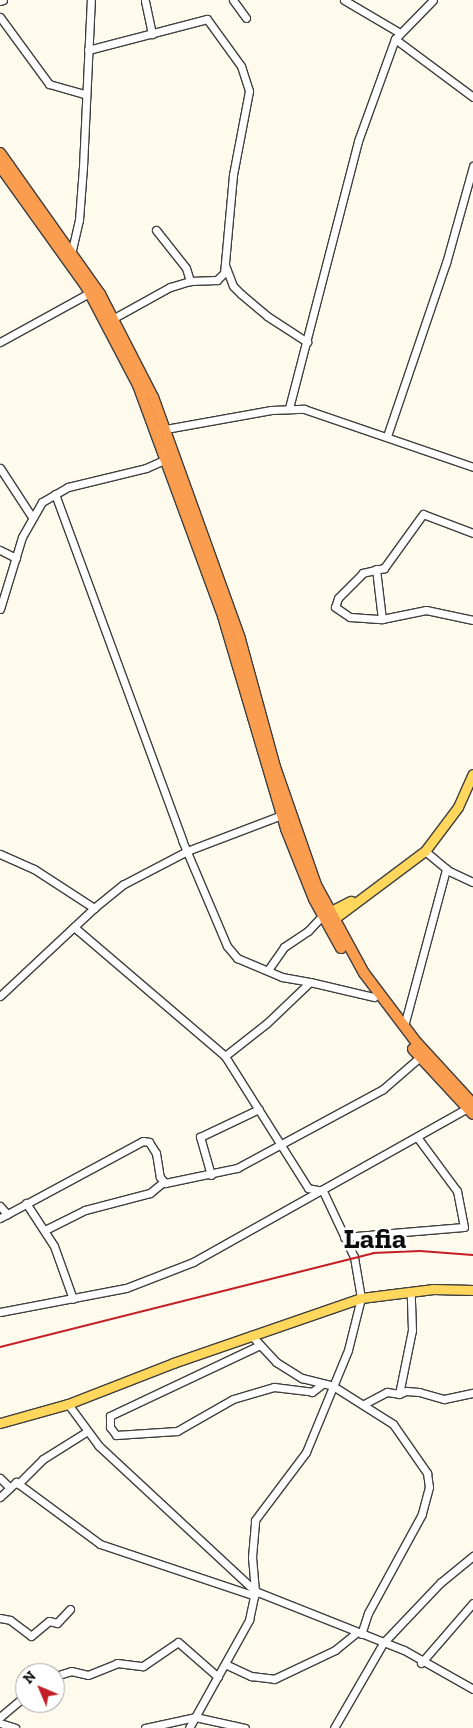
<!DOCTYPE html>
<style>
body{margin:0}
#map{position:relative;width:473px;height:1728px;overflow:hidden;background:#fffbec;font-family:"Zilla Slab",serif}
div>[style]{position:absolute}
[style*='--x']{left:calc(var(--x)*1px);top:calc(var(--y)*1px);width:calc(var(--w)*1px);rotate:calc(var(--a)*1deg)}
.roads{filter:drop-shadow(1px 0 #3f3f3f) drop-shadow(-1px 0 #3f3f3f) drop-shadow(0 1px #3f3f3f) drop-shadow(0 -1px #3f3f3f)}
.minor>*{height:7px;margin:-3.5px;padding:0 3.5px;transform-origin:3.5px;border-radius:3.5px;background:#fff}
.major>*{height:9px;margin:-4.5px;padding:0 4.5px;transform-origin:4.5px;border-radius:4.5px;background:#ffd75c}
.highway>*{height:10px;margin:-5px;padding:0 5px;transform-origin:5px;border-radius:5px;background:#fb9d4e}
.rail>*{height:2px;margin:-1px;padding:0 1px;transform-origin:1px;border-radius:1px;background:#c31e26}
span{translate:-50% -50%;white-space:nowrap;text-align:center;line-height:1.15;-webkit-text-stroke:5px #fff;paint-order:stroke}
.town-label{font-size:29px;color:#0c0c0c;font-weight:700}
.north{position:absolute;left:15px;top:1663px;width:50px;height:50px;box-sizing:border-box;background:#fff;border:1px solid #9e9e9e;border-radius:50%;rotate:315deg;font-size:14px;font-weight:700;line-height:20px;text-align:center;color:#0c0c0c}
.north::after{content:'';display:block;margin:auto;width:18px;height:22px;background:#c31e26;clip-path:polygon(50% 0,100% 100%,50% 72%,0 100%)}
</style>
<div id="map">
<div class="roads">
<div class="minor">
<i style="--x:233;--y:0;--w:22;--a:54"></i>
<i style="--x:344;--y:0;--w:65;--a:30.5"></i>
<i style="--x:0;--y:1;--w:3;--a:-18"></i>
<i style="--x:145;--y:1;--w:34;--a:78"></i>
<i style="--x:0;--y:17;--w:83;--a:53.8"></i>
<i style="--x:49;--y:84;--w:37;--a:16"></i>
<i style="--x:395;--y:39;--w:97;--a:36.6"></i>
<i style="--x:88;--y:50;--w:123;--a:-14.6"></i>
<i style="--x:207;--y:19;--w:58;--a:54.1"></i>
<i style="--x:241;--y:66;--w:26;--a:72"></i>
<i style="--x:249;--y:91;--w:86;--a:100.8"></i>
<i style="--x:233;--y:175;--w:98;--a:95.2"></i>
<i style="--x:224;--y:273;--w:10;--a:135"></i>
<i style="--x:217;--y:280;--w:27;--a:178"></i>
<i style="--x:190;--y:281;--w:21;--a:163"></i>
<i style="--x:170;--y:287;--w:64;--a:151"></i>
<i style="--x:156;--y:230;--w:48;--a:51.7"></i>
<i style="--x:186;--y:268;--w:14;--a:73"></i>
<i style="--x:72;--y:250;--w:31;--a:-77"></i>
<i style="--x:79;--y:220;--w:53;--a:-85.7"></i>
<i style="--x:83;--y:167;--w:167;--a:-87.3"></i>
<i style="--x:225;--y:265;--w:22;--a:69"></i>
<i style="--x:233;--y:286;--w:11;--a:45"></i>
<i style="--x:241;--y:294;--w:34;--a:40"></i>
<i style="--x:267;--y:316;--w:48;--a:33"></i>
<i style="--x:0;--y:342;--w:102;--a:-28.8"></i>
<i style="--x:289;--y:408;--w:276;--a:-75.5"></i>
<i style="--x:358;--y:141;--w:109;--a:-70.1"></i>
<i style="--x:395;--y:39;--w:54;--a:-45.7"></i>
<i style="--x:160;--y:430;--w:113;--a:-10.2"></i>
<i style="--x:271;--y:410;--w:33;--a:-2"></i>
<i style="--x:304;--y:409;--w:179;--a:18.9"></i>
<i style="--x:387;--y:436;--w:183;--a:-71.2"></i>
<i style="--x:446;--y:263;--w:101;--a:-74.4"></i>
<i style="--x:0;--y:468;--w:59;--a:56.9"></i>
<i style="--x:55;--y:494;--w:369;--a:69.8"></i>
<i style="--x:182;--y:840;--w:115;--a:67"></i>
<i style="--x:227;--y:946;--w:16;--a:50"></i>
<i style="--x:237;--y:958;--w:49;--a:22.9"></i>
<i style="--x:282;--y:977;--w:28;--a:10"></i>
<i style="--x:473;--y:533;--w:53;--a:-159.2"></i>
<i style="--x:423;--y:514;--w:67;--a:125.8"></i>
<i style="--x:384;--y:568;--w:22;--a:167"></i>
<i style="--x:363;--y:573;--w:35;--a:135"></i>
<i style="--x:338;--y:598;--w:9;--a:108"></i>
<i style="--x:335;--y:607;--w:18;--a:34"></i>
<i style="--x:350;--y:617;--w:32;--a:4"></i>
<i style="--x:382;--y:619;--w:45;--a:-11.6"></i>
<i style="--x:426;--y:610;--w:48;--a:12"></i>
<i style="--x:0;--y:550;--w:18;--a:27"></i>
<i style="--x:376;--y:569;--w:50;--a:83.2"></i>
<i style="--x:0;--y:609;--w:75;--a:-73"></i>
<i style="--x:22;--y:537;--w:40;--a:-60.3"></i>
<i style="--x:42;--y:502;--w:30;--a:-30"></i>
<i style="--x:68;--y:487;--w:80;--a:-13.7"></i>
<i style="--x:146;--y:468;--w:24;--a:-24"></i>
<i style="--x:425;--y:851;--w:31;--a:40"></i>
<i style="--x:449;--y:871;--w:26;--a:25"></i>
<i style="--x:0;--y:854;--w:37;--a:24"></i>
<i style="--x:34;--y:869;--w:72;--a:33"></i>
<i style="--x:74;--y:927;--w:199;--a:40.5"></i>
<i style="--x:268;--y:970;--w:28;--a:-55"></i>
<i style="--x:284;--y:947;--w:29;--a:-34"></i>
<i style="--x:308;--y:931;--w:22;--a:-47"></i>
<i style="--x:0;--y:996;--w:129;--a:-43.1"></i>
<i style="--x:94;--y:908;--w:38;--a:-39"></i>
<i style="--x:124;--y:884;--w:71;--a:-27.6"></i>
<i style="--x:187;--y:851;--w:102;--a:-20.8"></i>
<i style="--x:404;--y:1026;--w:163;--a:-75"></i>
<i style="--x:211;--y:1175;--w:40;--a:-106"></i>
<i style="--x:200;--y:1137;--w:65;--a:-25.4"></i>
<i style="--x:26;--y:1203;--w:51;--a:56.9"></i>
<i style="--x:54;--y:1246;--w:56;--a:70.3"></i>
<i style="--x:0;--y:1206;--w:11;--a:49"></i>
<i style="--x:0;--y:1218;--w:162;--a:-28.3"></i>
<i style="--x:143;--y:1141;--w:6;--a:9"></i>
<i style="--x:149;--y:1142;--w:13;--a:58"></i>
<i style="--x:156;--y:1153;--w:24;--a:81"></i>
<i style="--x:160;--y:1177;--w:8;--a:50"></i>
<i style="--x:165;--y:1183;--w:74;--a:-11.8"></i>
<i style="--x:237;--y:1168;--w:166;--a:-28.4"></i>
<i style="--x:383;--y:1089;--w:49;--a:-40.9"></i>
<i style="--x:45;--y:1230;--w:45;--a:-26.6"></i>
<i style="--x:85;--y:1210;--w:67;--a:-14.7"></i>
<i style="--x:150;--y:1193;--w:17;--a:-40"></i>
<i style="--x:344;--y:1237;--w:120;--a:-4.8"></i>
<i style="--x:464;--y:1227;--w:37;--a:-101"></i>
<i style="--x:457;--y:1191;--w:67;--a:-126.5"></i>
<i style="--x:0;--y:1312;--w:128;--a:-10.8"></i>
<i style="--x:126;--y:1288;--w:72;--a:-21.2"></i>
<i style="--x:193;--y:1262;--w:314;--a:-29.3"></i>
<i style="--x:251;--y:1335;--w:37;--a:47"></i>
<i style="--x:276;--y:1362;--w:31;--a:32"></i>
<i style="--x:302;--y:1378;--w:32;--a:14"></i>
<i style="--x:333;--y:1386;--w:71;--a:32.3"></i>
<i style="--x:393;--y:1424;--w:60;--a:55.2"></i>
<i style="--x:427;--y:1473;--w:14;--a:82"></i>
<i style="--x:429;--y:1487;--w:28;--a:105"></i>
<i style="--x:422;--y:1514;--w:113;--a:118.6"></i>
<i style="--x:368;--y:1613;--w:22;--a:108"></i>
<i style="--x:260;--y:1345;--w:166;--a:154.7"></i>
<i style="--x:110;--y:1416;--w:11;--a:90"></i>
<i style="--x:110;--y:1427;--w:10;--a:53"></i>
<i style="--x:116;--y:1435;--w:61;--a:-3.8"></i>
<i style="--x:177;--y:1431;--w:64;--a:-29.7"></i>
<i style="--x:233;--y:1399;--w:43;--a:-16.3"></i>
<i style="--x:274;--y:1387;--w:38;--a:7"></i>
<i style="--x:312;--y:1392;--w:11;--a:-38"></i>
<i style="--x:399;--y:1394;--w:8;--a:-23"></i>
<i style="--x:406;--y:1391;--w:13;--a:4"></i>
<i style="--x:419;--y:1392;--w:26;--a:16"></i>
<i style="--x:444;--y:1399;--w:30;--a:-12"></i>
<i style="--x:68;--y:1404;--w:52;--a:53.6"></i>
<i style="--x:99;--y:1446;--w:213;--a:42.9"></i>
<i style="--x:255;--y:1591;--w:160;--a:21.6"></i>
<i style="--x:404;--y:1650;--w:79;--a:29.5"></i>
<i style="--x:364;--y:1404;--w:26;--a:-28"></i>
<i style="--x:387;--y:1392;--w:12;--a:9"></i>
<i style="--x:399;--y:1394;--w:65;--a:-78.5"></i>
<i style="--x:412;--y:1330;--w:38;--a:-92"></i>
<i style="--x:0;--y:1478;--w:11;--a:45"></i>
<i style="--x:18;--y:1484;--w:35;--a:-45"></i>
<i style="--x:43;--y:1459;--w:51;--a:-32.1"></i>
<i style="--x:0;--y:1497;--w:22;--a:-43"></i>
<i style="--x:16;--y:1482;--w:104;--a:36.4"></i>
<i style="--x:100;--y:1544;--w:163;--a:18.5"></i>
<i style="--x:0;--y:1618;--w:10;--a:11"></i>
<i style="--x:10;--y:1620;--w:26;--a:37"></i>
<i style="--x:31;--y:1636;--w:23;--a:-40"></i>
<i style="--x:49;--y:1621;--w:8;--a:14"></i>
<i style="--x:57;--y:1623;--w:19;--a:-47"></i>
<i style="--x:421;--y:1663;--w:79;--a:-49.1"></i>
<i style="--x:225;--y:1664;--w:29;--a:25"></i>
<i style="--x:251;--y:1676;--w:23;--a:7"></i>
<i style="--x:274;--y:1679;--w:68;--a:-25.4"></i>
<i style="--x:335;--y:1650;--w:28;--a:-39"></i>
<i style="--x:55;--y:1676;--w:17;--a:-17"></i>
<i style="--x:71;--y:1671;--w:17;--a:13"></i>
<i style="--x:88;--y:1675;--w:31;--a:-22"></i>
<i style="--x:117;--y:1663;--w:26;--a:7"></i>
<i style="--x:143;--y:1666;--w:42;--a:-34.4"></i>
<i style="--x:178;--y:1642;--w:53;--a:41.2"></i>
<i style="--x:0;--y:1717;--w:33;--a:-40"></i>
<i style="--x:0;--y:1723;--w:16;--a:18"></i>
<i style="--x:145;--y:1728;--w:51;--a:-12.4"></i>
<i style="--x:195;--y:1717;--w:51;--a:12.4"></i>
<i style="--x:189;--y:1728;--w:124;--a:-60.9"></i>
<i style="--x:249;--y:1620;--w:30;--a:-78"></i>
<i style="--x:255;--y:1591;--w:34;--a:-95"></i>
<i style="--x:252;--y:1557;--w:37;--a:-85"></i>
<i style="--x:255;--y:1520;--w:85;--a:-53.1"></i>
<i style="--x:306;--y:1452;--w:110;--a:-67.6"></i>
<i style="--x:348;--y:1350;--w:54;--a:-76"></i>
<i style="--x:361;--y:1298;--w:42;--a:-99.7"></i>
<i style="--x:354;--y:1257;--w:73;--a:-115.2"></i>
<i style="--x:323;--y:1191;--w:15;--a:-169"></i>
<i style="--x:308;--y:1188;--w:156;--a:-122.2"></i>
<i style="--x:225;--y:1056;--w:53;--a:-38.2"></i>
<i style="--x:267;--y:1023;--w:59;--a:-43.6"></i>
<i style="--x:310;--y:982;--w:66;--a:13.2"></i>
<i style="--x:334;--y:1728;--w:98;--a:-60"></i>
<i style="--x:383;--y:1643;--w:83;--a:-46.5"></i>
<i style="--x:440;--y:1583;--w:43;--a:-39.3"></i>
</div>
<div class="major">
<i style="--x:325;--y:914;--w:29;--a:-27"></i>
<i style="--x:330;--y:922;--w:119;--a:-36.8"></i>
<i style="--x:425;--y:851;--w:55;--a:-53.1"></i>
<i style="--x:458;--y:807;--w:36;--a:-66"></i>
<i style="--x:0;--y:1423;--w:71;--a:-15.6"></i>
<i style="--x:68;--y:1404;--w:113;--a:-21.3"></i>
<i style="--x:173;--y:1363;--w:199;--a:-19.1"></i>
<i style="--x:361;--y:1298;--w:73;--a:-7.1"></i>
<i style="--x:433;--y:1289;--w:40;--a:1.4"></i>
</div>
<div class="highway">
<i style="--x:0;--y:153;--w:173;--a:54.7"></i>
<i style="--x:100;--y:294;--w:116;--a:62.8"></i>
<i style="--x:153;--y:397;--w:257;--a:70.2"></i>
<i style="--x:240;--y:639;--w:133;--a:74.7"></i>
<i style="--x:275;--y:767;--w:125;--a:70.8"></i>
<i style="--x:316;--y:885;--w:100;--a:61.4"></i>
<i style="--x:364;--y:973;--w:88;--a:52.9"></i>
<i style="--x:417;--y:1043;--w:83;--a:47.4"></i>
<i style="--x:0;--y:166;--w:148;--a:54.4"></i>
<i style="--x:86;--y:286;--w:112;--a:62.3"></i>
<i style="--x:138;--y:385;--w:246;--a:69.8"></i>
<i style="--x:223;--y:616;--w:222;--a:73.5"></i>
<i style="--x:286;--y:829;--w:75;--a:68.2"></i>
<i style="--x:314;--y:899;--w:56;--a:61.1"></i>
<i style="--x:413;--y:1049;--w:88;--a:47.3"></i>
</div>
</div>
<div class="rail">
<i style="--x:0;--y:1347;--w:385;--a:-14.1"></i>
<i style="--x:373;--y:1253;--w:47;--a:-2.4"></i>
<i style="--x:420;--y:1251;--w:53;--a:4.3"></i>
</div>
<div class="town-label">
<span style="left:375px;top:1239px">Lafia</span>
</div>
<div class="north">N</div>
</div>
